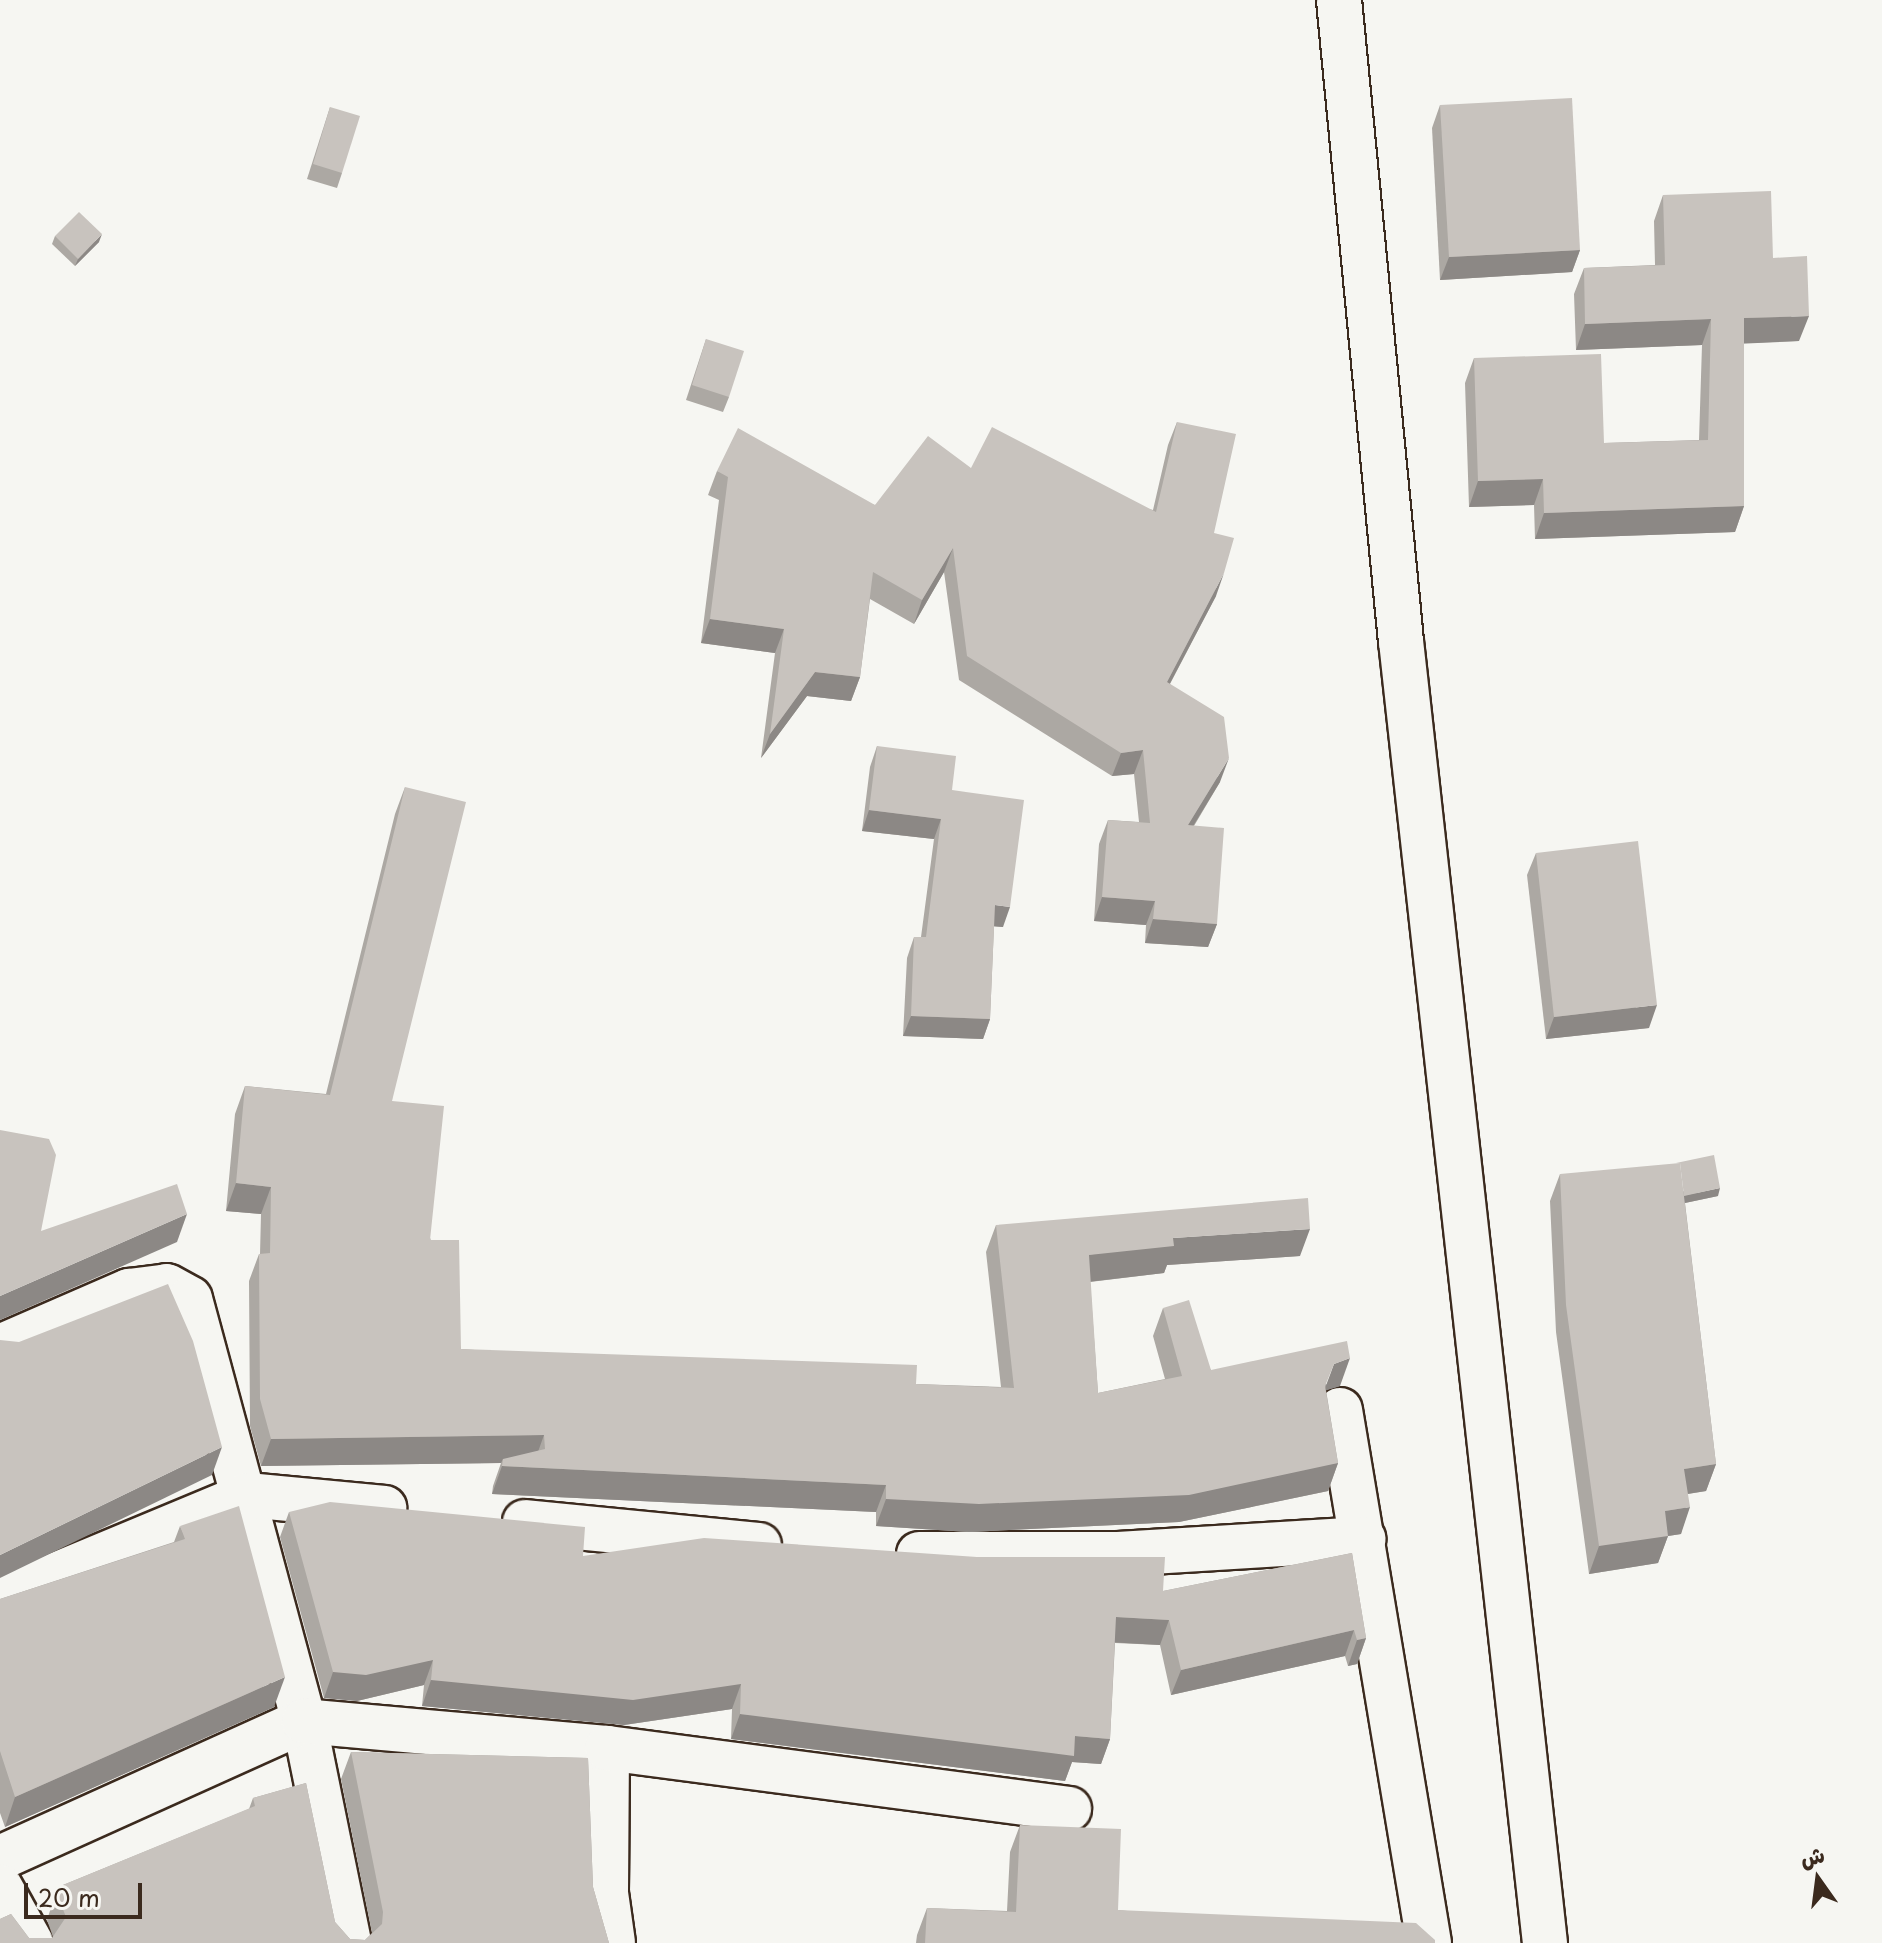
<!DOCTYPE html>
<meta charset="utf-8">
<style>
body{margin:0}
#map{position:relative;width:1882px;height:1943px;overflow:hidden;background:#f6f6f2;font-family:"Playpen Sans","Playpen Sans Arabic",sans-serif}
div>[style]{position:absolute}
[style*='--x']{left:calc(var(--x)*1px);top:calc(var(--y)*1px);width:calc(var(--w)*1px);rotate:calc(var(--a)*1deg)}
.roads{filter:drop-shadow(2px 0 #3b2a1e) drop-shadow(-2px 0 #3b2a1e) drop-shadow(0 2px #3b2a1e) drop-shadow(0 -2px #3b2a1e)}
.minor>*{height:44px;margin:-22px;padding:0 22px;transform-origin:22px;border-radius:22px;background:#f6f6f2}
.wall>*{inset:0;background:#aca8a3}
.shaded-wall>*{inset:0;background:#8c8885}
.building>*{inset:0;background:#c8c3be}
span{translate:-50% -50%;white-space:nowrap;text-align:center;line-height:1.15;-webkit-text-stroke:6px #f6f6f2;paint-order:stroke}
.north{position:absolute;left:1778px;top:1839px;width:80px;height:80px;-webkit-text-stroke:6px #f6f6f2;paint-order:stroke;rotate:346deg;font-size:22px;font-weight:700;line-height:32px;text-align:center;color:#3b2a1e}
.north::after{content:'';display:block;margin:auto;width:28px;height:36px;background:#3b2a1e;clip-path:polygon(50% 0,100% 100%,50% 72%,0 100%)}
.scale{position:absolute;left:24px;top:1883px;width:118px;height:36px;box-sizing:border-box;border:4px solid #3b2a1e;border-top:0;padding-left:10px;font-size:24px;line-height:28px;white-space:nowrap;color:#3b2a1e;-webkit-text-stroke:6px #f6f6f2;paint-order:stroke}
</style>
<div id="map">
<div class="roads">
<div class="minor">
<i style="--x:1339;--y:0;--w:644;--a:84.48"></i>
<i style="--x:1401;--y:641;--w:1310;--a:83.69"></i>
<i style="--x:0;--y:1347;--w:141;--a:-23.5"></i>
<i style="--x:129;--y:1291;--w:38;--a:-7"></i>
<i style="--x:167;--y:1286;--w:26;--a:29"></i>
<i style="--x:190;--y:1299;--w:437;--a:74.9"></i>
<i style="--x:304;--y:1721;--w:227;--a:78.5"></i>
<i style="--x:1340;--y:1410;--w:540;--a:80.52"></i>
<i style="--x:525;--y:1522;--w:235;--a:5.6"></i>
<i style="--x:919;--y:1554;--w:199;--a:0"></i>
<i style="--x:1118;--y:1554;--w:246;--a:-3.5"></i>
<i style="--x:0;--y:1598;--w:268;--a:-22.6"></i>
<i style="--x:247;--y:1495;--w:138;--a:5.4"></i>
<i style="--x:607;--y:1748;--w:145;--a:90.4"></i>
<i style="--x:606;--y:1893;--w:50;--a:82"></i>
<i style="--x:0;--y:1858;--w:333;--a:-24.3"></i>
<i style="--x:304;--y:1721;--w:304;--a:5.1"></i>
<i style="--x:607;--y:1748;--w:466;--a:7.5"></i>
<i style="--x:0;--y:1887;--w:64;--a:61"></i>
</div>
</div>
<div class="wall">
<i style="clip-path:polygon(1440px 105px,1580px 250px,1572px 272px,1440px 280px,1432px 128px)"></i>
<i style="clip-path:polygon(330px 107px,342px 173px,337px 188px,307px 179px)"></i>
<i style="clip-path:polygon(1663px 195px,1773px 258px,1799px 341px,1744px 343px,1744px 506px,1735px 532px,1535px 539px,1534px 505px,1469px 507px,1465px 383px,1474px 358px,1604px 443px,1699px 440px,1702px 345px,1576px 350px,1574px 294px,1584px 268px,1655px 265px,1654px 221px)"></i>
<i style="clip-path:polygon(55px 236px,99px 242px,75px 266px,52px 244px)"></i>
<i style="clip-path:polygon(706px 339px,729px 397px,723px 412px,686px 400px)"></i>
<i style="clip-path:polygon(1177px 422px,1214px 533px,1216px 596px,1170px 684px,1220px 782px,1194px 826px,1217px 924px,1208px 947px,1145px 943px,1146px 925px,1094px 921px,1099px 844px,1108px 820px,1139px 822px,1134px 774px,1112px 776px,959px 680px,944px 572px,914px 624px,870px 599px,860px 677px,851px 701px,807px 696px,761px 758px,775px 653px,701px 643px,719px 500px,708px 495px,717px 471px,875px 505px,971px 468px,1153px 510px,1168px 445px)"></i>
<i style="clip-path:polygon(877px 746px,952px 790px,1003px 927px,994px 926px,990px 1019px,983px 1039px,903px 1036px,907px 958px,914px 937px,921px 937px,934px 839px,862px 831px,870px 767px)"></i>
<i style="clip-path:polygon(405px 787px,392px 1101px,461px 1349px,916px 1384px,1001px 1387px,986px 1252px,996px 1225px,1300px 1256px,1167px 1265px,1164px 1273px,1090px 1282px,1098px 1393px,1165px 1379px,1153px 1336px,1163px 1308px,1211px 1370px,1340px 1386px,1326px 1390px,1338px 1463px,1328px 1491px,1179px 1522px,969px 1532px,876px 1526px,876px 1512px,492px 1494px,493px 1486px,501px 1463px,261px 1466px,250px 1426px,249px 1281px,259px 1254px,260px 1254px,261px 1214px,226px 1211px,235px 1114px,245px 1086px,326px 1094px,395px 814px)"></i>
<i style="clip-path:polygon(1536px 853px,1649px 1028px,1546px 1039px,1527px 875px)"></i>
<i style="clip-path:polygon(1560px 1174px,1718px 1196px,1685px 1203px,1716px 1464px,1706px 1491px,1688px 1494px,1681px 1534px,1668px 1536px,1658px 1563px,1589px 1574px,1556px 1332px,1550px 1201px)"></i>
<i style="clip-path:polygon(289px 1512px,583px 1556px,1163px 1591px,1352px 1553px,1366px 1638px,1357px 1664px,1348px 1666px,1345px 1656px,1171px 1695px,1160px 1645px,1115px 1643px,1110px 1739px,1101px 1764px,1072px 1762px,1065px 1781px,731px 1739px,732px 1709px,624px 1725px,422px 1706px,424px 1685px,357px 1701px,324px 1698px,280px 1537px)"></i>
<i style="clip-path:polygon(180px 1526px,274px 1707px,5px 1827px,0 1813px,0 1599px,174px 1542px)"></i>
<i style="clip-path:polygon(351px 1752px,588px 1758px,593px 1887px,609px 1943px,0 1943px,0 1919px,11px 1914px,29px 1938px,52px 1938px,53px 1937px,47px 1920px,56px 1892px,63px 1885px,249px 1809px,253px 1798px,306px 1783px,335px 1922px,350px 1939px,365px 1940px,372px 1933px,341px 1779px)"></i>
<i style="clip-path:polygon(1020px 1825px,1118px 1910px,1435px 1943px,916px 1943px,917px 1935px,927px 1908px,1007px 1911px,1010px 1852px)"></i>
</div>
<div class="shaded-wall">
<i style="clip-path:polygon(102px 234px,99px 242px,75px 266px,78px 259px)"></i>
<i style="clip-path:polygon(1580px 250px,1572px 272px,1440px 280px,1449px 257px)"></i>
<i style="clip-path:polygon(1809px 316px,1799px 341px,1735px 344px,1744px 318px)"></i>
<i style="clip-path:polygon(1711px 319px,1702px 345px,1576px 350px,1585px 324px)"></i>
<i style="clip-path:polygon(1543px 479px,1534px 505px,1469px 507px,1478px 481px)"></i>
<i style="clip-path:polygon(1744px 506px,1735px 532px,1535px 539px,1544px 513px)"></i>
<i style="clip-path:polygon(953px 548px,944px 572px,914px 624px,922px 600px)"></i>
<i style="clip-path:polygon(1224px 573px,1216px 596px,1158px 706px,1167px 682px)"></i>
<i style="clip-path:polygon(710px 619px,784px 629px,775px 653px,701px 643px)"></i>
<i style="clip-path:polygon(815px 672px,860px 677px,851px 701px,807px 696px,761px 758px,770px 734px)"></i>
<i style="clip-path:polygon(1143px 750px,1134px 774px,1112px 776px,1121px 753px)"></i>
<i style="clip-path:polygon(1229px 758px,1220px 782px,1179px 849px,1188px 825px)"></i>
<i style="clip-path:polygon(869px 810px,941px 819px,934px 839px,862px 831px)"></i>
<i style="clip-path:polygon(1102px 897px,1155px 901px,1146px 925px,1094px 921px)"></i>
<i style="clip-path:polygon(995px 905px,1010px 907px,1003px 927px,987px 926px)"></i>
<i style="clip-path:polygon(1153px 919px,1217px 924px,1208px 947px,1145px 943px)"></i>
<i style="clip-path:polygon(1657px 1005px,1649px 1028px,1546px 1039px,1554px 1017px)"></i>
<i style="clip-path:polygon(911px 1016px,990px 1019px,983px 1039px,903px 1036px)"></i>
<i style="clip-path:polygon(236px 1183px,271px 1187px,261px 1214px,226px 1211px)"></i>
<i style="clip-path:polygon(1720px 1188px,1718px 1196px,1680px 1204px,1682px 1196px)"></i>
<i style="clip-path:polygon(187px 1214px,177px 1242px,0 1320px,0 1296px)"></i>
<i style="clip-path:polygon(1310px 1229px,1300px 1256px,1167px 1265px,1164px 1273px,1079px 1283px,1089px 1255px,1173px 1238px)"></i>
<i style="clip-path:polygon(1350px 1358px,1340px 1386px,1324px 1391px,1334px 1364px)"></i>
<i style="clip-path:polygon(544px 1435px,534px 1463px,503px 1459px,501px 1463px,261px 1466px,271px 1439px)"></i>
<i style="clip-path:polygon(222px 1447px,212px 1475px,0 1578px,0 1555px)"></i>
<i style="clip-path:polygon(1338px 1463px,1328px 1491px,1179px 1522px,969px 1532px,876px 1526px,886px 1499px)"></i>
<i style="clip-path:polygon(1716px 1464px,1706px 1491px,1674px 1496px,1684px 1469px)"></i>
<i style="clip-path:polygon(502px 1466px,886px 1485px,876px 1512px,492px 1494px)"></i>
<i style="clip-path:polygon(1690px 1507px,1681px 1534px,1668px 1536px,1658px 1563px,1589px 1574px,1599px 1546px,1665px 1511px)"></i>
<i style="clip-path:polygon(1116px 1617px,1169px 1620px,1160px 1645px,1107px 1642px)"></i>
<i style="clip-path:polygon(1354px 1630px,1345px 1656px,1171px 1695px,1181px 1670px)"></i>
<i style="clip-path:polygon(1366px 1638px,1357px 1664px,1348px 1666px,1357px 1640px)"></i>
<i style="clip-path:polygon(433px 1660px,424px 1685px,357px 1701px,324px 1698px,333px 1672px)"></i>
<i style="clip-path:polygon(285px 1677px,274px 1707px,5px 1827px,15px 1797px)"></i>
<i style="clip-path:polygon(431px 1680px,741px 1684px,732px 1709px,624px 1725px,422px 1706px)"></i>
<i style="clip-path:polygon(740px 1714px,1075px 1736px,1110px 1739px,1101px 1764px,1072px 1762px,1065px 1781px,731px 1739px)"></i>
</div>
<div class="building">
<i style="clip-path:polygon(1572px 98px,1580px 250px,1449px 257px,1440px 105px)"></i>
<i style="clip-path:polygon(330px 107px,360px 116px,342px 173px,313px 164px)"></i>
<i style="clip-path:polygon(1771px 191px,1773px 258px,1807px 256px,1809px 316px,1744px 318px,1744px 506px,1544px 513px,1543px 479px,1478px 481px,1474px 358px,1601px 354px,1604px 443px,1708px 440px,1711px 319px,1585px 324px,1584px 268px,1665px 265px,1663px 195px)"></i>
<i style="clip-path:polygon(79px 212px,102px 234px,78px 259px,55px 236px)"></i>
<i style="clip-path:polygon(706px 339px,744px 351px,729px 397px,692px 385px)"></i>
<i style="clip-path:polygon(1177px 422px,1236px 434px,1214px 533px,1234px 538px,1224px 573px,1167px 682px,1224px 717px,1229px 758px,1188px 825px,1224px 828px,1217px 924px,1153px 919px,1155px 901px,1102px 897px,1108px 820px,1150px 823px,1143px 750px,1121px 753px,967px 656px,953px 548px,922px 600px,873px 572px,860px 677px,815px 672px,770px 734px,784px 629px,710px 619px,728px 477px,717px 471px,738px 428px,875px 505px,928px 436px,971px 468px,992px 427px,1156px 512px)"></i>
<i style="clip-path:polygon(877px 746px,956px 756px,952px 790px,1024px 800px,1010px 907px,995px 905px,990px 1019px,911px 1016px,914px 937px,926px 937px,941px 819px,869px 810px)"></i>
<i style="clip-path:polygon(405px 787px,466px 802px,392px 1101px,444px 1106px,430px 1240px,459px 1240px,461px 1349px,917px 1365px,916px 1384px,1014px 1388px,996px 1225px,1308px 1198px,1310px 1229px,1173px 1238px,1174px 1246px,1089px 1255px,1098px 1393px,1182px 1376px,1163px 1308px,1189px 1300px,1211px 1370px,1347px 1341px,1350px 1358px,1334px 1364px,1325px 1386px,1338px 1463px,1189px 1495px,979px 1504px,886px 1499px,886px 1485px,502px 1466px,503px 1459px,545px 1449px,544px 1435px,271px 1439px,260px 1399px,259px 1254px,270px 1253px,271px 1187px,236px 1183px,245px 1086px,330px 1095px)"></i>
<i style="clip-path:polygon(1638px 841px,1657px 1005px,1554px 1017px,1536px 853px)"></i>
<i style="clip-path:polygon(0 1130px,49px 1139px,56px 1155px,41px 1231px,177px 1184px,187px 1214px,0 1296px)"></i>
<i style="clip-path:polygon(1714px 1155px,1720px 1188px,1684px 1196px,1680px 1163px,1676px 1163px)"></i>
<i style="clip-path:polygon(1680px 1163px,1716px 1464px,1684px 1469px,1690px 1507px,1665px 1511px,1668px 1536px,1599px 1546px,1566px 1305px,1560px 1174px)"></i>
<i style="clip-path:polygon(168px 1284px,193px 1341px,222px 1447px,0 1555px,0 1340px,19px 1342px)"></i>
<i style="clip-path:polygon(330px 1502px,585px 1527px,583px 1556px,704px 1538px,977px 1557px,1165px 1557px,1163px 1591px,1352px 1553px,1366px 1638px,1357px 1640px,1354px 1630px,1181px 1670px,1169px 1620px,1116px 1617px,1110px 1739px,1075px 1736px,1074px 1756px,740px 1714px,741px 1684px,633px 1700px,431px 1680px,433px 1660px,366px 1675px,333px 1672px,289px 1512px)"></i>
<i style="clip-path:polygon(239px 1506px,285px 1677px,15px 1797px,0 1751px,0 1599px,185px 1539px,180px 1526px)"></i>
<i style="clip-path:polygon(351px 1752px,588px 1758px,593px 1887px,609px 1943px,0 1943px,0 1919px,11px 1914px,29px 1938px,52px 1938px,66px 1917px,56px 1892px,63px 1885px,255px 1806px,253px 1798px,306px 1783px,335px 1922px,350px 1939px,365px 1940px,382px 1924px,383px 1912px)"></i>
<i style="clip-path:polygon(1020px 1825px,1121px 1829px,1118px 1910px,1416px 1923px,1435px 1940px,1435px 1943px,925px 1943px,927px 1908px,1016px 1912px)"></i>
</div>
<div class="north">ش</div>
<div class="scale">20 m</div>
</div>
